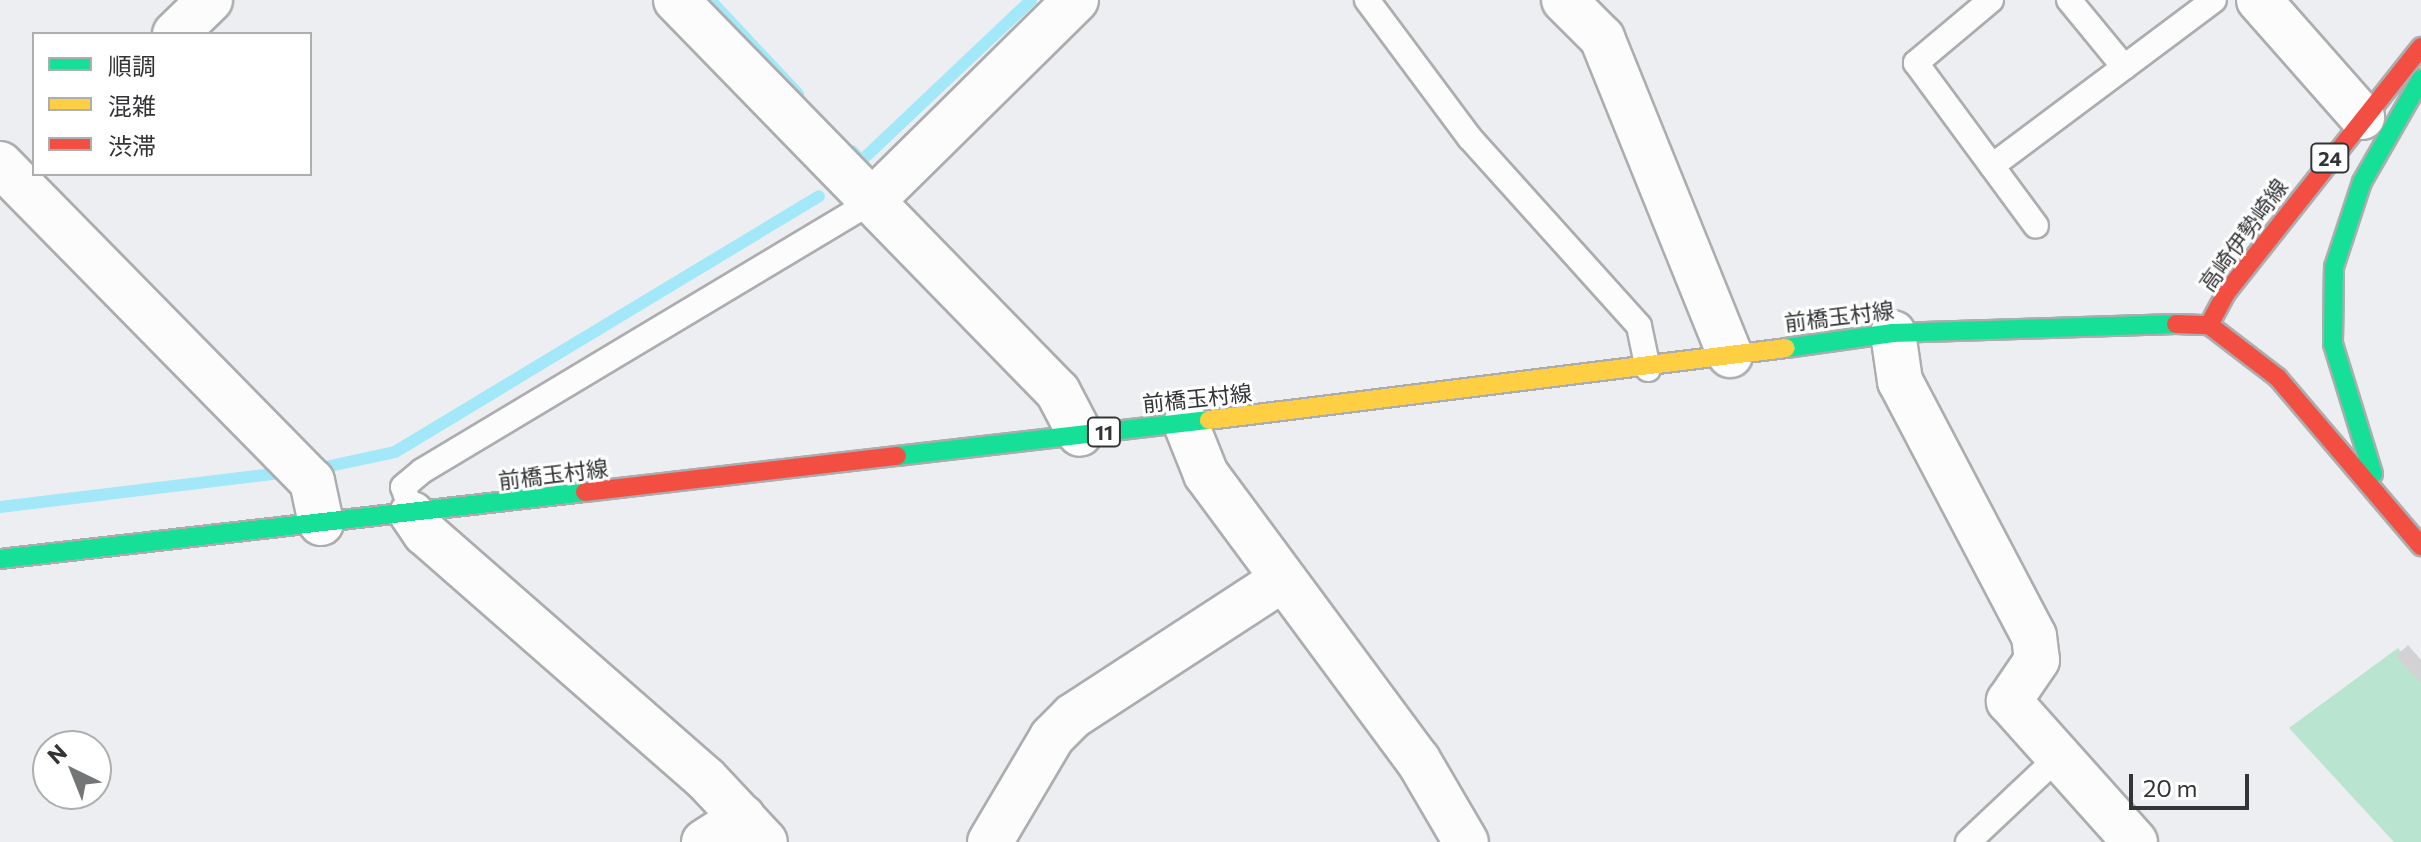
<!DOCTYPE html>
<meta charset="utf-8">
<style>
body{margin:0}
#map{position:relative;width:2421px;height:842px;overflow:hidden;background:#eceef1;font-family:Commissioner,"Noto Sans JP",sans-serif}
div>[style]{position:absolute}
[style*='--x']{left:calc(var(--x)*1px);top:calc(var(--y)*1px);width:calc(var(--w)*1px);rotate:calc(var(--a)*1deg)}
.green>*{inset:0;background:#b9e4cf}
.stream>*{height:12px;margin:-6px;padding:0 6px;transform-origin:6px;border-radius:6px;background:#a3e8f8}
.building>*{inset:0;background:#d2d1d3}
.roads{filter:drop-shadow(2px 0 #abadae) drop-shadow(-2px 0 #abadae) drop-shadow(0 2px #abadae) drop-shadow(0 -2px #abadae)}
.lane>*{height:24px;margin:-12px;padding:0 12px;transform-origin:12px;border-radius:12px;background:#fcfcfd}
.street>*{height:44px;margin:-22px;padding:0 22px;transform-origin:22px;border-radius:22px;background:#fcfcfd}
.fast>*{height:18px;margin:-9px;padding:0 9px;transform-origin:9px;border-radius:9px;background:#16e098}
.slow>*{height:18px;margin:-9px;padding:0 9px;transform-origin:9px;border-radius:9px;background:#ffcf43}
.jam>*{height:18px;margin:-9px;padding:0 9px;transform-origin:9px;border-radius:9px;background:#f24e42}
span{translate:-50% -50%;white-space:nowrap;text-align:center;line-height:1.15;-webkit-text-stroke:6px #fff;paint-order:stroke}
.shield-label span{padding:2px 6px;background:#fff;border:2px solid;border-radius:6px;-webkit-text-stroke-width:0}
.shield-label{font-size:20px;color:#333436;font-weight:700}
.street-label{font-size:22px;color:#333436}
.legend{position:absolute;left:32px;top:32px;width:280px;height:144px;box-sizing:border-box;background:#fff;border:2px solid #adaeaf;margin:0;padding:10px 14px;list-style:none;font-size:24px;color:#333436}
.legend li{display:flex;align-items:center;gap:16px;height:40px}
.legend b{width:40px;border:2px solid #adaeaf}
.north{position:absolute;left:32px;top:730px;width:80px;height:80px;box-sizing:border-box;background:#fff;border:2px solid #adaeaf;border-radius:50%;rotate:317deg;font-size:22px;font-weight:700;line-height:32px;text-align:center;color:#333436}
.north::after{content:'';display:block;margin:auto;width:28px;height:36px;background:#747577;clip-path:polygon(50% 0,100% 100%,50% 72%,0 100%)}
.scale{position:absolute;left:2129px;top:774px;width:120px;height:36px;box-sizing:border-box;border:4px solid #333436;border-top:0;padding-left:10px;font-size:24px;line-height:28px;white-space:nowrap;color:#333436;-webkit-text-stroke:6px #fff;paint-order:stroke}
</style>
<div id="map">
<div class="green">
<i style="clip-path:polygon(2398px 648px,2421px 676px,2421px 842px,2394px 842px,2289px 728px)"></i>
</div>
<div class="stream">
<i style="--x:710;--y:0;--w:129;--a:46.9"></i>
<i style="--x:852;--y:151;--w:13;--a:48"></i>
<i style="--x:861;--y:161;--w:234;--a:-43.4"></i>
<i style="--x:330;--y:466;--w:66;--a:-12.2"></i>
<i style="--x:395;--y:452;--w:495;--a:-31.1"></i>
<i style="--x:0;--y:507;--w:284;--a:-6.9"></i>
</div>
<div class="building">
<i style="clip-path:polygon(2408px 645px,2421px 660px,2421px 683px,2396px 656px)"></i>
</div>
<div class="roads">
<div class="lane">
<i style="--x:1367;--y:0;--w:171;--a:53.3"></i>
<i style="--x:1469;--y:137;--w:254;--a:48"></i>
<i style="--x:1639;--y:326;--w:44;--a:78.2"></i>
<i style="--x:1991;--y:0;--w:98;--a:140"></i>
<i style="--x:1916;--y:63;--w:202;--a:53.6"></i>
<i style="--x:2069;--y:0;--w:87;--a:50.6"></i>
<i style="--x:1992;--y:166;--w:277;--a:-36.8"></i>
<i style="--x:412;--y:514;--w:28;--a:-108"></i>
<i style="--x:403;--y:487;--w:25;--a:-40"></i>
<i style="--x:422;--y:471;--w:523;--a:-30.93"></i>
<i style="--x:1968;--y:842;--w:121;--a:-43.3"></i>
</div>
<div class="street">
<i style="--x:676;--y:0;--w:547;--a:45.74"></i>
<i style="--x:1058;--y:392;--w:47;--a:62.4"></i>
<i style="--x:1564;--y:0;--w:54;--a:45"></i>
<i style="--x:1602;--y:38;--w:342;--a:68"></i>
<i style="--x:2259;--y:0;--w:156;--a:48.6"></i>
<i style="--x:175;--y:34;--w:49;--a:-44.2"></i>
<i style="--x:0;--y:164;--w:445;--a:45.5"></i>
<i style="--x:312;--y:481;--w:43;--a:77.9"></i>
<i style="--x:871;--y:202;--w:288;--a:-44.6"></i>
<i style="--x:1893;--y:333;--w:49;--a:81.7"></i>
<i style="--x:1900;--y:381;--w:288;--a:62.3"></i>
<i style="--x:2034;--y:636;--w:24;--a:83"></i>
<i style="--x:2037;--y:660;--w:50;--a:124.3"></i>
<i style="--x:2009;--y:701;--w:189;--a:48.2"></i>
<i style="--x:1186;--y:424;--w:54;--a:68.2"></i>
<i style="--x:1206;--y:474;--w:356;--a:53.5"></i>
<i style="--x:1418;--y:760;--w:95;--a:59.7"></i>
<i style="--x:412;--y:514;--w:23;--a:56"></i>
<i style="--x:425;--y:533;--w:373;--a:41.2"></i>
<i style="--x:706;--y:779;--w:86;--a:46.9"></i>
<i style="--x:704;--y:842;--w:46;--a:-32.7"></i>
<i style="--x:990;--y:842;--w:122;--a:-59.4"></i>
<i style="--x:1052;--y:737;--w:30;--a:-45"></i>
<i style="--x:1073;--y:716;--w:249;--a:-33.1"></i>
</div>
<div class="fast">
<i style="--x:1786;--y:348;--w:108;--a:-8"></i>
<i style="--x:1893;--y:333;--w:283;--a:-1.8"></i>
<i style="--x:897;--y:456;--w:314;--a:-6.6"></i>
<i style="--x:2373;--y:474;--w:136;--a:-107.1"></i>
<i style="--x:2333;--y:344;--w:77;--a:-89.3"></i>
<i style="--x:2334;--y:267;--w:89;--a:-71.8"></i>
<i style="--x:2362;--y:182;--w:119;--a:-60.2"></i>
<i style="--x:0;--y:559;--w:589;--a:-6.53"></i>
</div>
<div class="slow">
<i style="--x:1209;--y:420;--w:581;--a:-7.11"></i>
</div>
<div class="jam">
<i style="--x:2176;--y:324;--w:33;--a:2"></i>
<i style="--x:2209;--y:325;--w:87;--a:37.5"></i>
<i style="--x:2278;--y:378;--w:221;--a:49.6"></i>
<i style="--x:2209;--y:325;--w:36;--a:-62"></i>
<i style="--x:2226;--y:293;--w:314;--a:-51.6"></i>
<i style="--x:585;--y:492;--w:314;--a:-6.6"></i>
</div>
</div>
<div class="shield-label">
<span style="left:2330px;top:158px">24</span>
<span style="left:1104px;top:432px">11</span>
</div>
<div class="street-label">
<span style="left:2243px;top:235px;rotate:-54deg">高崎伊勢崎線</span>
<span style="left:1839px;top:316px;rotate:-7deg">前橋玉村線</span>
<span style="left:1197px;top:398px;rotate:-6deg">前橋玉村線</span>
<span style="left:553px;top:474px;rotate:-7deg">前橋玉村線</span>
</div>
<ul class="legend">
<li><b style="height:10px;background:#16e098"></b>順調</li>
<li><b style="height:10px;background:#ffcf43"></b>混雑</li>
<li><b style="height:10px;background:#f24e42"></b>渋滞</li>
</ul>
<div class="north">N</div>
<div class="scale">20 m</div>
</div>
